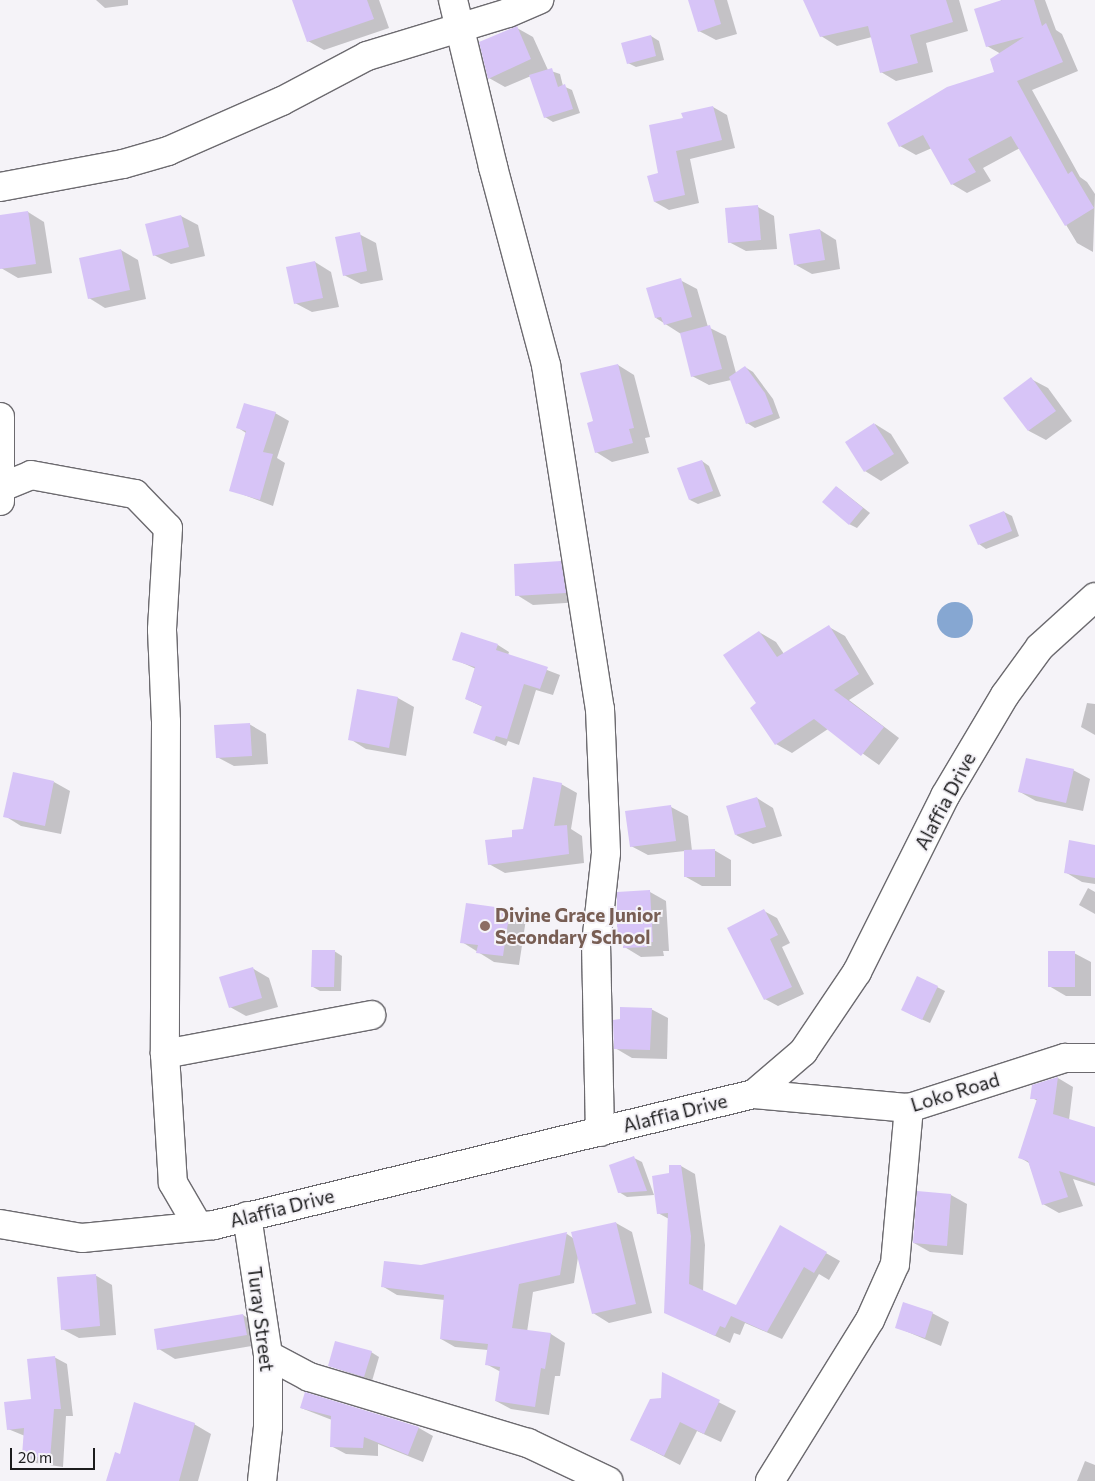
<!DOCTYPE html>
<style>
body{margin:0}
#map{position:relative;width:1095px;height:1481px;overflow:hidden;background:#f5f3f8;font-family:Commissioner,sans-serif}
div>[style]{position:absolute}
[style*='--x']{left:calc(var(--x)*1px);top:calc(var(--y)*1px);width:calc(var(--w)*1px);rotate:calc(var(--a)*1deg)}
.water>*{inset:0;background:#86a7d2}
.round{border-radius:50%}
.shadow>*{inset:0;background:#0003}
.building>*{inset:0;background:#d7c4f7}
.roads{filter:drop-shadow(1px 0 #6c6a6f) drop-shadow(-1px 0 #6c6a6f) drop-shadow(0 1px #6c6a6f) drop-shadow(0 -1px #6c6a6f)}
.minor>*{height:28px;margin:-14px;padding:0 14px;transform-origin:14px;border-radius:14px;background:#fff}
.dots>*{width:14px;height:14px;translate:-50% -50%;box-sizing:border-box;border:2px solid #f5f3f8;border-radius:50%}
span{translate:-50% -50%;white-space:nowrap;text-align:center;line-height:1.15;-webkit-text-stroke:4px #f5f3f8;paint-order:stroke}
.street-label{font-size:19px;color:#1c1c1d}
.education-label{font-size:19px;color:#785e54;font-weight:700}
.left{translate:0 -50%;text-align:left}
.scale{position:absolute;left:10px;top:1448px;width:85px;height:22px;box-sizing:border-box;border:2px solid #1c1c1d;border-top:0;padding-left:6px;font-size:15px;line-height:18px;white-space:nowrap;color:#1c1c1d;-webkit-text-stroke:4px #f5f3f8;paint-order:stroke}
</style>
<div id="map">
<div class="water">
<i class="round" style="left:937px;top:602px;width:36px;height:36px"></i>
</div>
<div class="shadow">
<i style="clip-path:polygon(96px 0,128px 0,128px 5px,105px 8px)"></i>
<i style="clip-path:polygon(294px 0,379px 0,389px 28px,324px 50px,308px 41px)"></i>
<i style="clip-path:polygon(690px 0,727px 0,737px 34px,716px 40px,699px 31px)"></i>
<i style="clip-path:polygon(805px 0,959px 0,968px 31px,926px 43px,933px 72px,896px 81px,881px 72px,872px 37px,837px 46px,821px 36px)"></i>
<i style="clip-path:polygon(1001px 0,1045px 0,1056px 30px,1062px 34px,1078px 71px,1032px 90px,1080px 177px,1087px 182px,1095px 194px,1093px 252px,1077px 243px,1020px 148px,983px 168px,991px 181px,967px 193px,952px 184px,932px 148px,916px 155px,900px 146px,889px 124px,996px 73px,1001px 54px,987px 46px)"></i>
<i style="clip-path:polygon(517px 28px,533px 37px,548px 70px,560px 74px,563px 86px,572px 90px,580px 113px,553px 122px,545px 117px,531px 76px,505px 87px,489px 78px)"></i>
<i style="clip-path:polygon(651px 36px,659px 41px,664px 60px,636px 67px,628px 63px)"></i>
<i style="clip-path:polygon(713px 107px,727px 115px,735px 148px,690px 159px,699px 203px,669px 210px,655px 202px,660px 174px,684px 119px)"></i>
<i style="clip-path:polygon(758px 207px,774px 216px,777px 249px,746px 251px,729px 242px)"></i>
<i style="clip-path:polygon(28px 212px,44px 222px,52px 273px,18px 278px,1px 268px,0 217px)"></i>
<i style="clip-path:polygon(181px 216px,198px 225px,205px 256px,171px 264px,154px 255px)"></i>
<i style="clip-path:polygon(820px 230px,836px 240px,840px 269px,812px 274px,796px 265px)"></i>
<i style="clip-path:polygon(359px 234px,376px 243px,383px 280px,361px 284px,344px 275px)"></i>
<i style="clip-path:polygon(121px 250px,138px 260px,146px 299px,105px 308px,89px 298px)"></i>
<i style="clip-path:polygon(315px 262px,331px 272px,339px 307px,312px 312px,295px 303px)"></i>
<i style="clip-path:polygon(680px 280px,697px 289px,708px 327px,726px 336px,736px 373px,745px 367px,753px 372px,773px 399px,780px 418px,755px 428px,747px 423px,731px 380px,709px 385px,692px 376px,681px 334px,656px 318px)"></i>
<i style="clip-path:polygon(618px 365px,634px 375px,650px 437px,645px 438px,649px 453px,612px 462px,596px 452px,594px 422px)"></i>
<i style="clip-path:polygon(1031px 379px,1048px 388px,1072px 421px,1046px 440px,1029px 431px,1005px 398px)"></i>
<i style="clip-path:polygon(275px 413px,289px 421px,277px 458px,285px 463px,273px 506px,231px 490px,246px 433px,237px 427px)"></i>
<i style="clip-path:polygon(875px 424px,891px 434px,909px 463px,881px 481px,865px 471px)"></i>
<i style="clip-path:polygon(702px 461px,709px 466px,721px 496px,698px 504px,690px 500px)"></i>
<i style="clip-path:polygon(837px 487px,870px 513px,857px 528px,849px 524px)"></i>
<i style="clip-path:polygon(1004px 512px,1012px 516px,1019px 536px,986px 549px,979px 544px)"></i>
<i style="clip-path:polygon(561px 562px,577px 572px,582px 602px,533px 605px,517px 595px)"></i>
<i style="clip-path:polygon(829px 627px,845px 636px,874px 684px,849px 700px,899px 738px,879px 765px,828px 729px,792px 753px,776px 744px,758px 704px,759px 632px,776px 642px,784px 654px)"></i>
<i style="clip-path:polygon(498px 645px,509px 652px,508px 655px,560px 675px,553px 695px,536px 690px,519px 745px,508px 741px,506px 746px,474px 732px,483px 707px,466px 699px,476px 669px,454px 659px)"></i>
<i style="clip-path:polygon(358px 691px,398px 698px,414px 707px,406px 756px,366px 749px,350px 739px)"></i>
<i style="clip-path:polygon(1087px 703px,1095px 704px,1095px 735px,1081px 727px)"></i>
<i style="clip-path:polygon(249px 724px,266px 734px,268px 764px,234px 766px,217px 757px)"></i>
<i style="clip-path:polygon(1073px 770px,1090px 779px,1083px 811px,1036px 801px,1020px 792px)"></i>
<i style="clip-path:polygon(54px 782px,70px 791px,61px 834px,21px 826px,5px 816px)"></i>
<i style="clip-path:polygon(561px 784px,577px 793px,571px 829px,582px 836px,584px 863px,505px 873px,489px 864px,524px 830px)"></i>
<i style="clip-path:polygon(757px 798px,773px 808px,782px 836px,753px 844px,736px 835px)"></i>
<i style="clip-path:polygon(671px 807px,688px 816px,692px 851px,714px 850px,731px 860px,731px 886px,702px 886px,686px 877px,685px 851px,648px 855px,631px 846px)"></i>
<i style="clip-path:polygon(1095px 846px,1095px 884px,1082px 882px,1065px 872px)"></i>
<i style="clip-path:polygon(1088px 888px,1095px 892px,1095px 914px,1079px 905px)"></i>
<i style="clip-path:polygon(650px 892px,666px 901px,669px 951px,663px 951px,664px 956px,641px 957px,618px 943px)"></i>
<i style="clip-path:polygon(509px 910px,526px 919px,519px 965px,494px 962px,462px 942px)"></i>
<i style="clip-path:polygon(764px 911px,777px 918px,790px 943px,782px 947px,804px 994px,778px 1006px,765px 999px)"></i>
<i style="clip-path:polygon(334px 951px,342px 956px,341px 991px,320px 991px,313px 987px)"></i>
<i style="clip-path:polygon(1074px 953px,1091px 962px,1091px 996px,1066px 996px,1049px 986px)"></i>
<i style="clip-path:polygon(252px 968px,269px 978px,278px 1007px,246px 1016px,230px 1007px)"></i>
<i style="clip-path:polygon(937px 987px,945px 991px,930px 1023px,910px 1014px)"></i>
<i style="clip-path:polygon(651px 1009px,668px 1018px,667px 1059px,632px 1058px,615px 1048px,622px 1020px)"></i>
<i style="clip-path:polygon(1058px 1078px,1073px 1087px,1069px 1120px,1095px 1128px,1095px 1186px,1073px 1179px,1083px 1206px,1059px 1213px,1043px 1204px,1029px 1163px,1019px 1157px,1038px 1101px,1032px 1098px,1033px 1086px)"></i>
<i style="clip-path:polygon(634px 1158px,642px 1162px,654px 1195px,627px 1197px,619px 1192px)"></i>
<i style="clip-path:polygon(681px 1166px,695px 1174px,705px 1245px,703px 1292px,736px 1306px,787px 1231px,840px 1261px,829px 1280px,819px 1274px,782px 1339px,745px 1323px,740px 1335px,734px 1333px,730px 1343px,665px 1312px,669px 1219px,658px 1213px,670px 1175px)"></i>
<i style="clip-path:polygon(918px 1192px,951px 1195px,967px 1204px,963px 1255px,930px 1252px,914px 1243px)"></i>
<i style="clip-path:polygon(616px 1223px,632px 1232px,652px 1313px,609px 1323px,593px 1313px,578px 1257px,574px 1283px,533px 1292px,527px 1332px,551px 1334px,565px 1343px,560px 1376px,555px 1376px,549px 1415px,511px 1409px,496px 1401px,501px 1372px,486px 1364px,488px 1350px,455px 1347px,441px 1339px,445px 1300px,397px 1295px,382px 1286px,421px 1267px,567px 1234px,573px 1238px)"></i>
<i style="clip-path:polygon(95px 1275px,112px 1285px,116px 1335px,79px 1338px,62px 1329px)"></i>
<i style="clip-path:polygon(932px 1313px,949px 1322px,941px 1346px,896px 1327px)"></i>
<i style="clip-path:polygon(243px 1315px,259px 1325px,263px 1344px,175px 1359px,159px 1349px)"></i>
<i style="clip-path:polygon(371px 1352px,379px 1357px,372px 1381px,330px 1366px)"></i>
<i style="clip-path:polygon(54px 1357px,67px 1364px,73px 1416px,66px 1416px,63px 1467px,36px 1463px,23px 1456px,25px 1436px,8px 1429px,33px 1400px)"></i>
<i style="clip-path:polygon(663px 1374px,736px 1411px,721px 1442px,697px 1431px,680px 1465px,632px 1440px,662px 1399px)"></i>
<i style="clip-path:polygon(306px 1394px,419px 1428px,433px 1436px,423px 1462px,378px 1444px,378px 1456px,346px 1454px,331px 1446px,332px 1420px,301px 1408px)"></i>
<i style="clip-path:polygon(194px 1424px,211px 1434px,198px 1481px,108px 1481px,121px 1455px)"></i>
<i style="clip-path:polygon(1085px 1461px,1095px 1465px,1095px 1481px,1077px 1481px)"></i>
</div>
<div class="building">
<i style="clip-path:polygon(292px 0,367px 0,374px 19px,307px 42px)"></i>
<i style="clip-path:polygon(688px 0,714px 0,721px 24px,698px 32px)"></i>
<i style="clip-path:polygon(803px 0,946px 0,953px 22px,910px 35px,918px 63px,880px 73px,868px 26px,820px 37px)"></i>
<i style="clip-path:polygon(1002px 0,1034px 0,1042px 26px,1046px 23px,1063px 62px,1017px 81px,1068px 174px,1072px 171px,1094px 208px,1065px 226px,1011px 136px,968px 159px,976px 172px,951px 185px,923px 135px,899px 147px,887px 123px,947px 87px,994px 72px,990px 59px,1024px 37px,986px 47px,974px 9px)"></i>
<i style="clip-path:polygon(517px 26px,531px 59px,488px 79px,479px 42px)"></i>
<i style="clip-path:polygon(651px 35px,656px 56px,627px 64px,621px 43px)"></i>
<i style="clip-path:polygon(552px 68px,558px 87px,565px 84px,573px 109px,544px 118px,529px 75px)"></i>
<i style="clip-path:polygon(713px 106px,722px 140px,676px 151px,685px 195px,654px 202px,647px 176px,658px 173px,649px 125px,683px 118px,681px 113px)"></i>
<i style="clip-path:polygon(758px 205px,761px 240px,728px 243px,725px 208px)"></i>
<i style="clip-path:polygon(28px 211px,36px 264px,0 269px,0 215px)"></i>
<i style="clip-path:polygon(181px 215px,189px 247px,153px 256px,145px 224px)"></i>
<i style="clip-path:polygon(820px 229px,825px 260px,794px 265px,789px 234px)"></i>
<i style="clip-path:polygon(360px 232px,367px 271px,343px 276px,335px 237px)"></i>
<i style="clip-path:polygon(121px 249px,130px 290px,88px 299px,79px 258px)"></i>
<i style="clip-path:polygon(315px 261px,323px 298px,294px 304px,286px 267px)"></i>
<i style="clip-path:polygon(681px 278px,692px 317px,664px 325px,661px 317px,655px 318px,646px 288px)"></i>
<i style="clip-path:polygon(710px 325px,722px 369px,691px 377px,680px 333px)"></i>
<i style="clip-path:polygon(618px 364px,634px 428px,629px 429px,633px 443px,595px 453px,587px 423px,593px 421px,580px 373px)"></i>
<i style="clip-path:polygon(745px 366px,765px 393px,773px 414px,746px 424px,729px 377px)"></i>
<i style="clip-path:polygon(1031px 377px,1056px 411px,1028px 431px,1003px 398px)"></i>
<i style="clip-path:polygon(244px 403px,276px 412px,263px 452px,273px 454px,260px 500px,229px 491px,246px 431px,236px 428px)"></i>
<i style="clip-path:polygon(874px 423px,894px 454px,864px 472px,845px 442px)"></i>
<i style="clip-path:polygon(702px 460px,713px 491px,689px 500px,677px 468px)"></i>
<i style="clip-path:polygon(836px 486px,863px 508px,849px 525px,822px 502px)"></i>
<i style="clip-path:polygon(1004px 511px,1012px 531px,978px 545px,969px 525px)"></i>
<i style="clip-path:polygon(561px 561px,566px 593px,515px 596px,514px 564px)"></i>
<i style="clip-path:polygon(829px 625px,859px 674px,834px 690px,884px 727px,861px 756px,814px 719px,775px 745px,750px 708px,756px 703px,723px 655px,759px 631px,777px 657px)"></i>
<i style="clip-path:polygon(461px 632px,498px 644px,496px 650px,548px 667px,540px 689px,524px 684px,507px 739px,496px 736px,494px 741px,473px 733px,482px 706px,465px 699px,475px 667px,452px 660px)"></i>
<i style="clip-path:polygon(357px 689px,398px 697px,389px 748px,348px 740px)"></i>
<i style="clip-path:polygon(250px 723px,252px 756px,216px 758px,214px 725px)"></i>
<i style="clip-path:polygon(1026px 758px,1074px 769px,1066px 803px,1018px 792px)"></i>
<i style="clip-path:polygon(13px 772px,54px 781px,45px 826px,3px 817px)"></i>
<i style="clip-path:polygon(533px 777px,562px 783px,554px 826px,567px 825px,569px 854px,488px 865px,485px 840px,512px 837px,512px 830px,523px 829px)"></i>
<i style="clip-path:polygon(757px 797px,766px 827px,735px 835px,726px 806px)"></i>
<i style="clip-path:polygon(671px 805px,676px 841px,630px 847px,625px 811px)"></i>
<i style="clip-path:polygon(1069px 840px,1095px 845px,1095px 878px,1064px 873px)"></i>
<i style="clip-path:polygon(715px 849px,715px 877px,684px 877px,684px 850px)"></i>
<i style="clip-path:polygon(650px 890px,653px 942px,647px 942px,647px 947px,623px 948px,623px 944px,617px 944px,617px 892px)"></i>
<i style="clip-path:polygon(466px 903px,510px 909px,503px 956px,476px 953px,478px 945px,460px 943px)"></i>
<i style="clip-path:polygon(764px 909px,778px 935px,770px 939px,792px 987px,764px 1000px,727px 928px)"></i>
<i style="clip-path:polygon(312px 950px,335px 950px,334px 987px,311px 987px)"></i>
<i style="clip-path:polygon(1048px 951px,1075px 951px,1075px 987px,1048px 987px)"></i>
<i style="clip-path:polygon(253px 967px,262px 998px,229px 1008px,219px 977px)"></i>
<i style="clip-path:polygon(917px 976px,938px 986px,922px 1020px,901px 1010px)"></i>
<i style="clip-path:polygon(620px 1007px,652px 1008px,650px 1050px,614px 1049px,613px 1020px,620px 1019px)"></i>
<i style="clip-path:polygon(1058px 1077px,1053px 1114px,1095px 1127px,1095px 1183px,1059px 1171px,1068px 1197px,1042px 1205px,1028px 1161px,1018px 1158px,1037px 1099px,1030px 1099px,1032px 1085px)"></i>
<i style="clip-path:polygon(634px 1156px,647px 1191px,618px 1193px,609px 1165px)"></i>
<i style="clip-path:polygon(669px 1165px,681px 1165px,691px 1236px,689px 1284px,736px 1305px,780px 1225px,827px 1252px,814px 1273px,804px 1267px,767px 1332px,731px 1316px,725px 1328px,720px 1326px,715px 1336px,664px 1313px,668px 1213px,657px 1214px,652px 1176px,669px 1173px)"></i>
<i style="clip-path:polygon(917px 1191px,951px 1194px,947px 1246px,913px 1243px)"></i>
<i style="clip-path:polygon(616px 1222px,636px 1304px,592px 1314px,571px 1232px)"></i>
<i style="clip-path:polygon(567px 1232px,560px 1275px,519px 1284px,512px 1328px,551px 1333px,545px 1369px,541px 1368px,535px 1407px,495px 1401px,500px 1367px,485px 1365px,488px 1344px,440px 1339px,444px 1295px,381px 1287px,384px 1261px,421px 1265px)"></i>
<i style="clip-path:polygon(96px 1274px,100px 1326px,61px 1330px,57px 1277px)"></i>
<i style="clip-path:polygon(903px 1302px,933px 1312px,925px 1338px,895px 1328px)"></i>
<i style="clip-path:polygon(243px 1314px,247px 1335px,157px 1350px,154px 1329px)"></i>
<i style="clip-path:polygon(335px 1341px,372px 1351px,364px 1377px,328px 1366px)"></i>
<i style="clip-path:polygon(55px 1356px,61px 1409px,54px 1409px,50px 1460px,38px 1461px,38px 1457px,22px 1456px,24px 1428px,7px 1430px,4px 1402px,31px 1399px,27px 1359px)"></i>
<i style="clip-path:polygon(662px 1372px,720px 1400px,704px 1434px,680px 1422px,664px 1456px,630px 1440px,650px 1399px,661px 1398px)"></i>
<i style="clip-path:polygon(305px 1392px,419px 1427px,408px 1455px,364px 1437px,363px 1448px,330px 1447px,331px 1416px,300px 1408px)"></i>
<i style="clip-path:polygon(134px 1402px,195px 1423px,179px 1481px,106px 1481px,115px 1452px,120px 1454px)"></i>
</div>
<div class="roads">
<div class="minor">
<i style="--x:453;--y:0;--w:172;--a:76.5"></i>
<i style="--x:493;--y:167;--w:205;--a:75"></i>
<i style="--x:546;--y:365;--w:348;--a:81.1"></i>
<i style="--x:600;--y:709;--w:144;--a:87.6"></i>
<i style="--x:606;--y:853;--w:91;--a:96.3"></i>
<i style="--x:596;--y:943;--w:189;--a:88.8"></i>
<i style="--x:0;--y:187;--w:125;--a:-10.6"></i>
<i style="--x:123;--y:164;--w:47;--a:-16.1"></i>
<i style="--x:168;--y:151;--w:124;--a:-23.7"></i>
<i style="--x:282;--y:101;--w:96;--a:-27.9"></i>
<i style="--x:367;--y:56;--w:147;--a:-17"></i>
<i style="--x:508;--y:13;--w:34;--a:-23"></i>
<i style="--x:0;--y:417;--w:84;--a:90"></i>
<i style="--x:2;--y:487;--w:31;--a:-22"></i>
<i style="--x:31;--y:475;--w:106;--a:10.4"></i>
<i style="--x:135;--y:494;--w:47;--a:45.9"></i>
<i style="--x:168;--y:528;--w:102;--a:93.4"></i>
<i style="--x:162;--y:630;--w:92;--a:87.5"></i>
<i style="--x:166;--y:722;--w:332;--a:90.2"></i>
<i style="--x:165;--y:1054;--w:129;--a:86.5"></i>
<i style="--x:173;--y:1183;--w:50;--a:59.8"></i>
<i style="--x:165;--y:1054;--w:210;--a:-10.7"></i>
<i style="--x:754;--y:1094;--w:156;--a:5.2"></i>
<i style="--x:909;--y:1108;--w:164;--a:-17.8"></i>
<i style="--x:1065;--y:1058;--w:30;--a:0"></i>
<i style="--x:247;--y:1216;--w:141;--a:81.4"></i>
<i style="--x:268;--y:1355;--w:72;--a:90"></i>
<i style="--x:268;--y:1427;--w:54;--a:96.3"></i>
<i style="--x:0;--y:1224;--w:83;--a:9.7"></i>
<i style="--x:82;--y:1238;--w:133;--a:-5.6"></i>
<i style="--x:214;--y:1225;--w:556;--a:-13.64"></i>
<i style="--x:754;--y:1094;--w:65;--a:-40.6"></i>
<i style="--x:803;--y:1052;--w:97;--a:-56"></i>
<i style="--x:857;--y:972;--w:197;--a:-63.4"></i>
<i style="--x:945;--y:796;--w:117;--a:-59.3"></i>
<i style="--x:1005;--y:695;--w:59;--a:-53.9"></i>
<i style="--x:1040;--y:647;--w:74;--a:-42.3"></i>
<i style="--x:268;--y:1355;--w:47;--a:28.2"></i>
<i style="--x:309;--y:1377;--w:229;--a:16.8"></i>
<i style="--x:528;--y:1443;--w:89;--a:25.4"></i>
<i style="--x:770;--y:1481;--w:190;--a:-58.2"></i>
<i style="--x:870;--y:1320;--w:61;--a:-65.9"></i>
<i style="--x:895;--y:1264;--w:157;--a:-84.9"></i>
</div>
</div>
<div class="dots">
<i style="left:485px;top:926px;background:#8d6e63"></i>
</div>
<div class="street-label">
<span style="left:945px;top:801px;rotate:-62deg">Alaffia Drive</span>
<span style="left:955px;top:1092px;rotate:-17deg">Loko Road</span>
<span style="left:675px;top:1113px;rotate:-14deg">Alaffia Drive</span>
<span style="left:282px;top:1208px;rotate:-14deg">Alaffia Drive</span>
<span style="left:261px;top:1319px;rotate:83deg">Turay Street</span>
</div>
<div class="education-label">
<span class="left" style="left:495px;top:926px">Divine Grace Junior<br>Secondary School</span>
</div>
<div class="scale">20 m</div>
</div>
